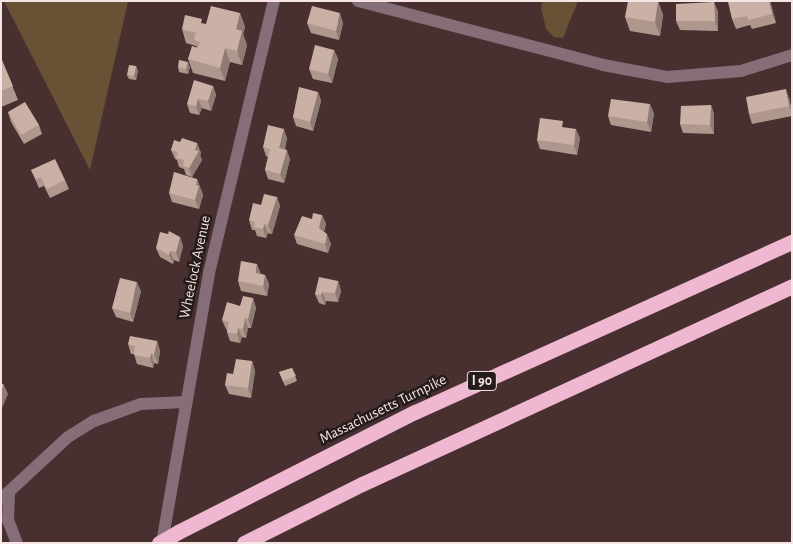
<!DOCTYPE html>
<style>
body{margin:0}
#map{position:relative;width:793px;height:544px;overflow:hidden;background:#483031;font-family:"Alegreya Sans",sans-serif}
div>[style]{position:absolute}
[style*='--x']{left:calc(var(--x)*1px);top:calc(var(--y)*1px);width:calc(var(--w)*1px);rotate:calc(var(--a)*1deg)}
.green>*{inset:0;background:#695135}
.minor>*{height:12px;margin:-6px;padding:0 6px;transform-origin:6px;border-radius:6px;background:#856e78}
.highway>*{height:15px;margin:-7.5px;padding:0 7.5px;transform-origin:7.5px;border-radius:7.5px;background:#f0b7d1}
.highway-bridge>*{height:15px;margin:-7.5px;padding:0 7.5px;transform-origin:7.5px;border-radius:7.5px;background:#f0b7d1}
.wall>*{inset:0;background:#af978e}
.shaded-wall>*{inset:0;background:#8e7b74}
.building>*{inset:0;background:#cbb0a5}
span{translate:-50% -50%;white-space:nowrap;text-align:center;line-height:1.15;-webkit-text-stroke:5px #271c1c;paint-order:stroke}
.shield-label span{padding:1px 4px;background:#271c1c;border:1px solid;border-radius:4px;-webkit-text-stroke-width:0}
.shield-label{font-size:14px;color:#f5e5e5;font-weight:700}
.street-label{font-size:15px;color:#f5e5e5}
.frame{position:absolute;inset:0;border:2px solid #f5e5e5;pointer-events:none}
</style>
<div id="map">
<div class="green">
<i style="clip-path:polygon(4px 1px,128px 1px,90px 170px)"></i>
<i style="clip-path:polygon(543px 1px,578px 1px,563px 38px,554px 37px,546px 29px,541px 7px)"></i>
</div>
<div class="minor">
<i style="--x:358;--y:1;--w:253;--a:14.6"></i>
<i style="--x:603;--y:65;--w:65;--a:10.6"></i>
<i style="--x:667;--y:77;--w:74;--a:-4.6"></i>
<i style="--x:741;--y:71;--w:53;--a:-17.4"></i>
<i style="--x:9;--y:493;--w:27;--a:92"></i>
<i style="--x:8;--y:520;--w:25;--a:69"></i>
<i style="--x:1;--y:499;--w:91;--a:-42.8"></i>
<i style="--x:68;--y:437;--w:31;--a:-32"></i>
<i style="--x:94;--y:421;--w:50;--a:-19.9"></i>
<i style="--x:141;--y:404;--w:44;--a:-2.6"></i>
<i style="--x:162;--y:543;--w:274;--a:-80.1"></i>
<i style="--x:209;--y:273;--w:280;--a:-76.6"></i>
</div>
<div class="highway">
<i style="--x:178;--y:532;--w:266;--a:-26.9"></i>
<i style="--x:415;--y:412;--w:414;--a:-24.3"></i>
<i style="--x:244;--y:543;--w:132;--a:-26.6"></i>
<i style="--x:362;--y:484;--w:473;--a:-24.7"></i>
</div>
<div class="highway-bridge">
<i style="--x:159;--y:543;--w:22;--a:-30"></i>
</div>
<div class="wall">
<i style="clip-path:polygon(658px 1px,663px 15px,660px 36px,630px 31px,625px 17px)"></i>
<i style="clip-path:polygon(770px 1px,776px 23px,752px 29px,750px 25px,736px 29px,732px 19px)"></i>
<i style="clip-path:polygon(714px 2px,718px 12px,718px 31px,680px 30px,676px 21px)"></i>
<i style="clip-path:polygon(240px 13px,245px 27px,243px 34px,247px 45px,242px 65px,230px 62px,225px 81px,193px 73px,188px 59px,197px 47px,196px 46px,186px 43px,182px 29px,204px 24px,206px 24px)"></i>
<i style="clip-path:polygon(307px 23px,343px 23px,339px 40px,311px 33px)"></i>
<i style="clip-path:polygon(334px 50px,338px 59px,332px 83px,313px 79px,309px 69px)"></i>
<i style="clip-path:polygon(1px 58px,18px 100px,1px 107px)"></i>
<i style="clip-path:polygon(136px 66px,138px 71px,136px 80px,129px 79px,127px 75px)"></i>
<i style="clip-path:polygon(178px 67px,190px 67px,188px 74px,179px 72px)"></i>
<i style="clip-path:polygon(213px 86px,216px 95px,211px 111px,202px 108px,199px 115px,190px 113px,187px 104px)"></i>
<i style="clip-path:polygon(318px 92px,321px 101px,313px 131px,296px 126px,293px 117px)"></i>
<i style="clip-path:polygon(789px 98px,792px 111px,792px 116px,752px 124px,749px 114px)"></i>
<i style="clip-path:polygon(711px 105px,714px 114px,714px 134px,683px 133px,680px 124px)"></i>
<i style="clip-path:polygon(8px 112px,39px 125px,42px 134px,24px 144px,11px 122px)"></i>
<i style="clip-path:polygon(654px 113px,651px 132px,611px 125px,608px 116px)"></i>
<i style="clip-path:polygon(287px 138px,285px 149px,290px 159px,284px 183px,268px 179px,265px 170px,268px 157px,266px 156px,263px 147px)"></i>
<i style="clip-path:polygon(580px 138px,577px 155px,540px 149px,537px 140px)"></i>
<i style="clip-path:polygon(180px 142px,197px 143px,201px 153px,200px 155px,202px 160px,192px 177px,186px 175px,184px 169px,179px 167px,177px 160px,175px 159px,171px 150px)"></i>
<i style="clip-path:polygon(31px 170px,65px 180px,69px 189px,50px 198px,44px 186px,39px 188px)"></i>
<i style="clip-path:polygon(197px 179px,203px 195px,199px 209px,172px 202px,169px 193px)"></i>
<i style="clip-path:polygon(277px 197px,280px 206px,272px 234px,268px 233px,266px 238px,257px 236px,255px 230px,252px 230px,249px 220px,261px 205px)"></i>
<i style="clip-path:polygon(322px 215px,326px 224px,324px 232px,331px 244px,328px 253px,297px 244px,294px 235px,312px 219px)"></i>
<i style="clip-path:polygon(180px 237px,183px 246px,179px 262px,174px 260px,173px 264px,160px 257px,156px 248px)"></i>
<i style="clip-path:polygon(261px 274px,265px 275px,269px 284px,267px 296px,241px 291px,238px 281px)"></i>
<i style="clip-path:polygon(338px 281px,341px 291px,338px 302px,326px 301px,325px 305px,319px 303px,315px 294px)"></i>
<i style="clip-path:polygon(141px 291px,133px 322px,116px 317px,112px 308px)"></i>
<i style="clip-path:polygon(253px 298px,256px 308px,251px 328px,248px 328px,246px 338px,242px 337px,240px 343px,230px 341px,227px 332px,227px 330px,226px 329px,222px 320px,240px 306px)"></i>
<i style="clip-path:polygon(157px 341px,160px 351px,158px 364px,154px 363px,153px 368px,137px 364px,134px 354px,131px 354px,128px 344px)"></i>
<i style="clip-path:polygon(252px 361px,255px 371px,251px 398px,229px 394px,225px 385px,233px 374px)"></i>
<i style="clip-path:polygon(292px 368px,297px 381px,285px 386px,279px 372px)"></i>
</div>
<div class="shaded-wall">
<i style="clip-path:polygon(658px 1px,663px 15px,660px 36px,655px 22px)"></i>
<i style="clip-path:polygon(769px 1px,770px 1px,776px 23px,772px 14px)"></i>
<i style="clip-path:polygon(714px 2px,718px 12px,718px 31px,715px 21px)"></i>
<i style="clip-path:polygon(240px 13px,245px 27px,243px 34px,247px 45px,242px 65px,237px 51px,236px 29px)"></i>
<i style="clip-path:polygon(340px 13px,343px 23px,339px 40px,336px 31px)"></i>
<i style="clip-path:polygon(225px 48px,230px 62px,225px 81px,220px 68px)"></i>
<i style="clip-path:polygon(334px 50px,338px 59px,332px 83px,328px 74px)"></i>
<i style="clip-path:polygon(188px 62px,190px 67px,188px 74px,186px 69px)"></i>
<i style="clip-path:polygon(136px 66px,138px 71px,136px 80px,134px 76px)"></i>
<i style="clip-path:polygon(213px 86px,216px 95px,211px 111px,208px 101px)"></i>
<i style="clip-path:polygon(786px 89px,789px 98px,792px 113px,789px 106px)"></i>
<i style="clip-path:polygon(318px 92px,321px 101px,313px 131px,310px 122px)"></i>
<i style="clip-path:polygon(198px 99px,202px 108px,199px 115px,196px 106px)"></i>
<i style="clip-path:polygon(650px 104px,654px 113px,651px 132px,647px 122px)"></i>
<i style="clip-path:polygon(711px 105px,714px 114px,714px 134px,710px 125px)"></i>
<i style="clip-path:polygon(284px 129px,287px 138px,282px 157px,279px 148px)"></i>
<i style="clip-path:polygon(576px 129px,580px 138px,577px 155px,574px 145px)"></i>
<i style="clip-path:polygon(197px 143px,201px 153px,200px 155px,202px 160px,192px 177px,189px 168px)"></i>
<i style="clip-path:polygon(287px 150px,290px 159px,284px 183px,280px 174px)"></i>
<i style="clip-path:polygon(197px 179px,203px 195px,199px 209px,195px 200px,196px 185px)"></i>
<i style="clip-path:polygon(277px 197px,280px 206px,272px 234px,268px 225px)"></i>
<i style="clip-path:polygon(322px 215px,326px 224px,322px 238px,319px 228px)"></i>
<i style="clip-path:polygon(264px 224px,268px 233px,266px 238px,263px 229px)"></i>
<i style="clip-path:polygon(327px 234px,331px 244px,328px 253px,325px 244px)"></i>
<i style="clip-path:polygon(180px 237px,183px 246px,179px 262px,176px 252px)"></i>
<i style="clip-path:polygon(170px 251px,174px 260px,173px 264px,169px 255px)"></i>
<i style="clip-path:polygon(257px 264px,261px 274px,259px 282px,256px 273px)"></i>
<i style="clip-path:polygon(265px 275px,269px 284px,267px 296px,263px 286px)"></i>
<i style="clip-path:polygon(338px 281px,341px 291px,338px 302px,335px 293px)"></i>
<i style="clip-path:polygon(137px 282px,141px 291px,133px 322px,130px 313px)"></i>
<i style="clip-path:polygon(322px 292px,326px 301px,325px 305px,321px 295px)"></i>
<i style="clip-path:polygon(253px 298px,256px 308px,251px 328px,248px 319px)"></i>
<i style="clip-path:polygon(245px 318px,248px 328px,246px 338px,243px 329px)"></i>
<i style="clip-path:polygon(238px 328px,242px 337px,240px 343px,237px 334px)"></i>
<i style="clip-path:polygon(157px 341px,160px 351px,158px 364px,154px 354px)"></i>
<i style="clip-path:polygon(151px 353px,154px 363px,153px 368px,150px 358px)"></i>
<i style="clip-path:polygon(252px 361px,255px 371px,251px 398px,248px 388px)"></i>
<i style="clip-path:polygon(4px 385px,8px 394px,1px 410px,1px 392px)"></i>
</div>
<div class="building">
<i style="clip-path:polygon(628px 1px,658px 1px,655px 22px,625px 17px)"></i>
<i style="clip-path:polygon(732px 1px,769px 1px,772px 14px,748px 20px,747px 16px,732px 19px,728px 2px)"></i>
<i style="clip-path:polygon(714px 2px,715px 21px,676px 21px,676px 4px)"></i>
<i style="clip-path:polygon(211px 6px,240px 13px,236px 29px,242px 31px,237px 51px,225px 48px,220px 68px,188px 59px,192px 46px,198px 48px,200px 42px,194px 40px,196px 33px,182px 29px,185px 15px,202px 19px,201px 23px,206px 24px)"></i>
<i style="clip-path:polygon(312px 6px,340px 13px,336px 31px,307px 23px)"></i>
<i style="clip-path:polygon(315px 45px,334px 50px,328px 74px,309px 69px)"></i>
<i style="clip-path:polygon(1px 58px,13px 86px,1px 91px)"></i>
<i style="clip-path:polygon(179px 60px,188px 62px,186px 69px,178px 67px)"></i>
<i style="clip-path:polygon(129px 65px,136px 66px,134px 76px,127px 75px)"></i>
<i style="clip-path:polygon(194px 80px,213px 86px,208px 101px,198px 99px,196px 106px,187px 104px)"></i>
<i style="clip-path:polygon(299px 87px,318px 92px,310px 122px,293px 117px)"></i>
<i style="clip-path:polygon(786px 89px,789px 106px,749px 114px,746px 97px)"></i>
<i style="clip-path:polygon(611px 99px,650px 104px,647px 122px,608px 116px)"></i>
<i style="clip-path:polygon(25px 102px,39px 125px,21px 135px,8px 112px)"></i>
<i style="clip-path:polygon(711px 105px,710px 125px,680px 124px,681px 106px)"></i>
<i style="clip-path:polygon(540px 118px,563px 121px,562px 127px,576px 129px,574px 145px,537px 140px)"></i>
<i style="clip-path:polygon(268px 125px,284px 129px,279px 148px,287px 150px,280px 174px,265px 170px,270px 149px,263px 147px)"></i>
<i style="clip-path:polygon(182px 138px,197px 143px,195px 150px,199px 151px,189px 168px,183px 166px,184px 160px,176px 158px,178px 152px,171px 150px,174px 140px,180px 142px)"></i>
<i style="clip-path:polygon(55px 159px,65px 180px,47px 189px,41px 177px,36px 179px,31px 170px)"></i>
<i style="clip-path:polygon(174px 172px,197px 179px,196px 185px,199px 186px,195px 200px,169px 193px)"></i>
<i style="clip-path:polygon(264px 194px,277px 197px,268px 225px,264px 224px,263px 229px,254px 227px,255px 222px,249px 220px,253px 203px,261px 205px)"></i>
<i style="clip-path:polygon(313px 213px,322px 215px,319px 228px,327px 234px,325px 244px,294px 235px,302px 216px,312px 219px)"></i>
<i style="clip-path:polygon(169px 231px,180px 237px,176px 252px,170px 251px,169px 255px,156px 248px,160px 232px,168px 234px)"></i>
<i style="clip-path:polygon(241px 261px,257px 264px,256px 273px,265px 275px,263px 286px,238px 281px)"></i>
<i style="clip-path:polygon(319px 277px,338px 281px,335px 293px,322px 292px,321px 295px,315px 294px)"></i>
<i style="clip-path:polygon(120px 278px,137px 282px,130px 313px,112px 308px)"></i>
<i style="clip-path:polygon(243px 296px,253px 298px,248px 319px,245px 318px,243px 329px,238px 328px,237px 334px,227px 332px,229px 322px,222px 320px,227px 302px,240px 306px)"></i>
<i style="clip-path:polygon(130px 336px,157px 341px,154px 354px,151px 353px,150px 358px,134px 355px,135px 346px,128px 344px)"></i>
<i style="clip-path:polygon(236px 359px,252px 361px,248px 388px,225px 385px,227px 373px,233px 374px)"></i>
<i style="clip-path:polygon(292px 368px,296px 376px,283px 381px,279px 372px)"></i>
<i style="clip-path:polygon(1px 383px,4px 385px,1px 392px)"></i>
</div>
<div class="shield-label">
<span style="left:482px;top:381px">I 90</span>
</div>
<div class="street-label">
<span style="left:195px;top:267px;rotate:-78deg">Wheelock Avenue</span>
<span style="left:383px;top:409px;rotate:-26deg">Massachusetts Turnpike</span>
</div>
<div class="frame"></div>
</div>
